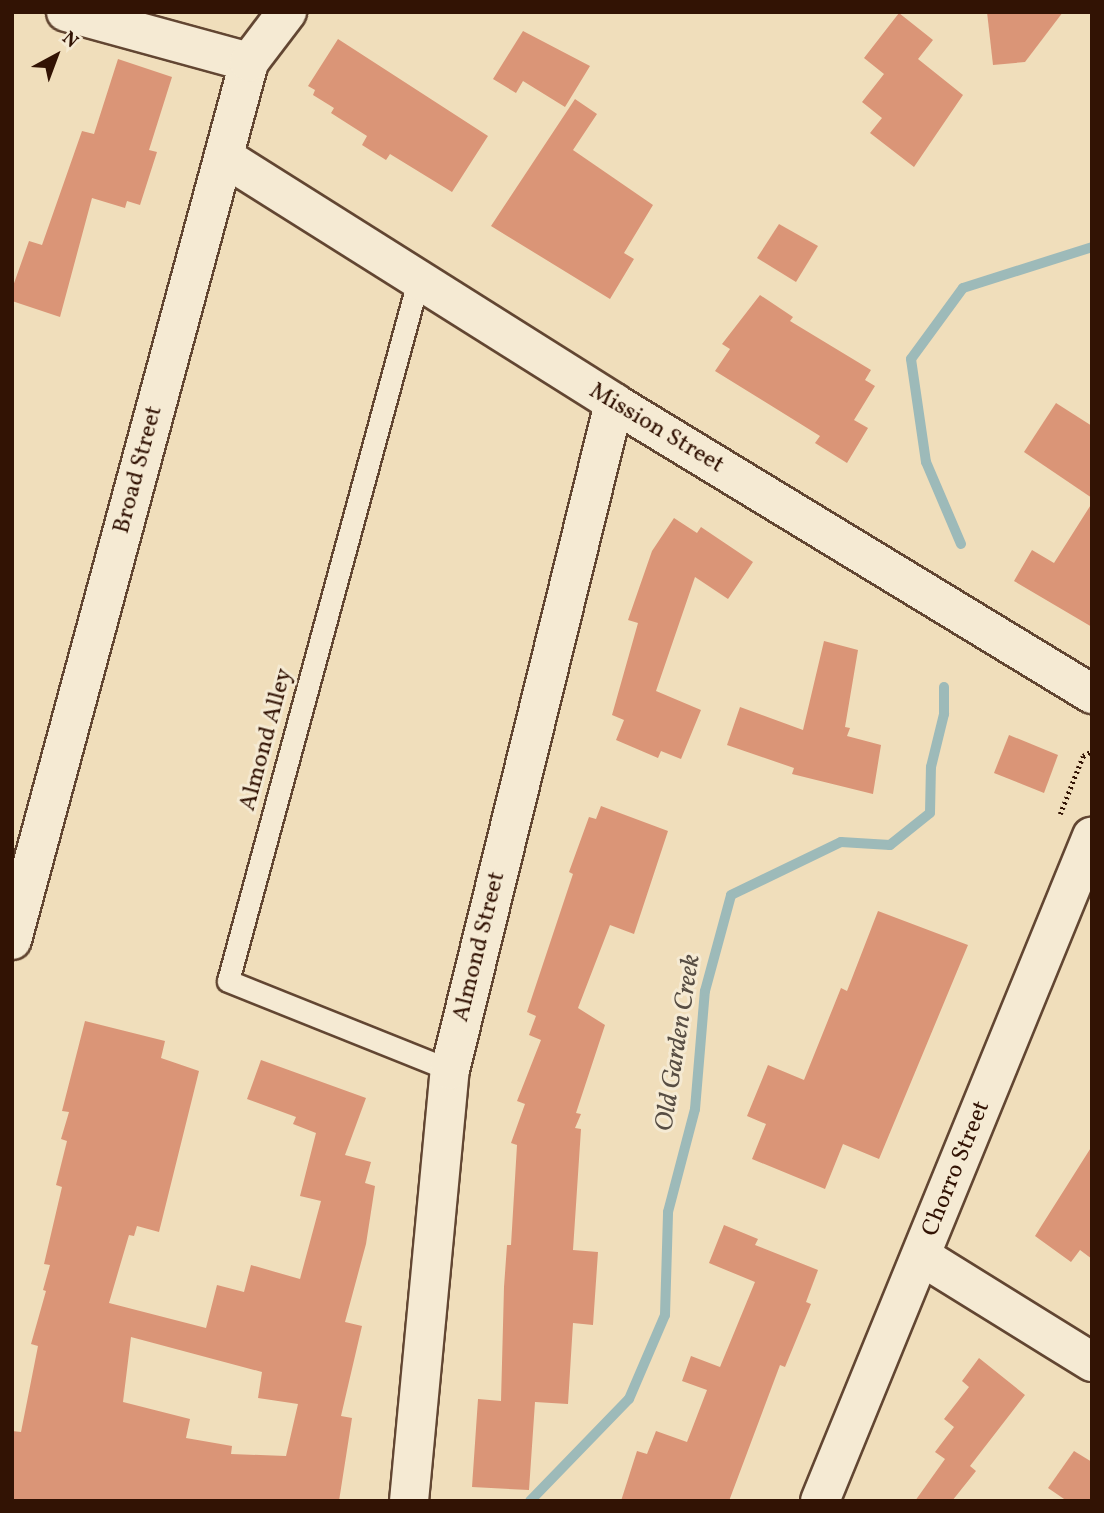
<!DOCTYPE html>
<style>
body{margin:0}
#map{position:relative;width:1104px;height:1513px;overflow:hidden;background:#f0debb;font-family:Vollkorn,serif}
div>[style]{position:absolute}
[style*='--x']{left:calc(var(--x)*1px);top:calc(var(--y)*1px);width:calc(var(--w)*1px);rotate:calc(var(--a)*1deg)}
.stream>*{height:10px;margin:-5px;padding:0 5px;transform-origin:5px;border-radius:5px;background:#9dbab9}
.building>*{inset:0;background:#da9577}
.path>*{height:4.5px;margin-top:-2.25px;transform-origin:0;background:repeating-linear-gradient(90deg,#321304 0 2px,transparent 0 5.5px)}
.roads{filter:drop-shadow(2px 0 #624632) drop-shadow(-2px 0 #624632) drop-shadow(0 2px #624632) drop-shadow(0 -2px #624632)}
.service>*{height:21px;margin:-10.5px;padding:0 10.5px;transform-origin:10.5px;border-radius:10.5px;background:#f5ead3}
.minor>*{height:38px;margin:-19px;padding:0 19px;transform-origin:19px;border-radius:19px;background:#f5ead3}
.tertiary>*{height:38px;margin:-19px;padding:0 19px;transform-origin:19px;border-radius:19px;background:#f5ead3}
span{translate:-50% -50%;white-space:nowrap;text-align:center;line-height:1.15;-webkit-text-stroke:6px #f5ead3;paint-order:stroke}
.street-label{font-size:24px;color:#321304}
.water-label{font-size:26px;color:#574d43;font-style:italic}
.frame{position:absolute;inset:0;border:14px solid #321304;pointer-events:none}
.north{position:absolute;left:21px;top:21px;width:70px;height:70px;-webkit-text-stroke:5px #f5ead3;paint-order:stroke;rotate:41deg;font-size:19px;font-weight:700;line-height:28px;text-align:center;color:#321304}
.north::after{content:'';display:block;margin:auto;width:24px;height:32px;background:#321304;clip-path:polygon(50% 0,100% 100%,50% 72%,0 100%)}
</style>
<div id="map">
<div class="stream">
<i style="--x:961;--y:544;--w:89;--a:-113.1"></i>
<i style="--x:926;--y:462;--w:104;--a:-98.3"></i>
<i style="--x:911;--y:359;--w:88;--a:-53.8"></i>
<i style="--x:963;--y:288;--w:135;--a:-17.6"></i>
<i style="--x:530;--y:1501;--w:142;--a:-45.9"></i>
<i style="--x:629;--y:1399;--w:91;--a:-66.8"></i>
<i style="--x:665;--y:1315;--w:103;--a:-88.3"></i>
<i style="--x:668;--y:1212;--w:106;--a:-75.3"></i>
<i style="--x:695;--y:1109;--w:118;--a:-85.2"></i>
<i style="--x:705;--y:991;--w:99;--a:-74.8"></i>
<i style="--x:731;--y:895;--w:122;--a:-25.7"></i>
<i style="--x:841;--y:842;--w:49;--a:3.5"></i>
<i style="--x:890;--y:845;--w:51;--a:-38.7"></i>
<i style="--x:930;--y:813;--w:46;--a:-88.8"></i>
<i style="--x:931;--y:767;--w:55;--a:-76.2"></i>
<i style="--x:944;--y:714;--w:27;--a:-90"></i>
</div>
<div class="building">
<i style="clip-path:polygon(987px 12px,1063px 12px,1025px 62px,993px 65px)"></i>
<i style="clip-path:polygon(899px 13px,933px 40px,918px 59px,963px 95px,914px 167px,870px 133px,882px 118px,862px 102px,884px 74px,864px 58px)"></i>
<i style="clip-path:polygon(523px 31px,590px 66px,565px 107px,523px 81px,516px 93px,493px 79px)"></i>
<i style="clip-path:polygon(338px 39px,488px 136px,452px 192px,390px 154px,386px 160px,362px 145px,367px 136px,331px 113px,334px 108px,313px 95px,315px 90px,308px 86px)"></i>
<i style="clip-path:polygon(118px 59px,172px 77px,149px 150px,157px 152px,140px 205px,127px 201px,125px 208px,92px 198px,60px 317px,12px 301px,12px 289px,29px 241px,42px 245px,82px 131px,94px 134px)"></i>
<i style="clip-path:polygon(575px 99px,597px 114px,573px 150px,653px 205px,624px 253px,634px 259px,610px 299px,491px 226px)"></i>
<i style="clip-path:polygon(779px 224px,818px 246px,796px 282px,757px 258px)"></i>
<i style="clip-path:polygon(760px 295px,793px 317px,790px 321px,871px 370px,865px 380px,875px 386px,854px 420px,868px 428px,847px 463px,815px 443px,820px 436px,715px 371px,730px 349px,722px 344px)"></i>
<i style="clip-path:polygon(1056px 403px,1092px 426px,1092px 498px,1024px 452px)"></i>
<i style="clip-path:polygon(1092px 503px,1092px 627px,1014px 581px,1032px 550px,1054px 563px)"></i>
<i style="clip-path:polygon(674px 518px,697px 533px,701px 527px,753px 562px,728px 599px,695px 577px,656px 691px,701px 710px,681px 759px,661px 751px,658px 758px,616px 740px,624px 720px,612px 715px,638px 623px,628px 620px,652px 551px)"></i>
<i style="clip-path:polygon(824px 641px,858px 650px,845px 727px,850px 728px,847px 736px,881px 745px,873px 794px,792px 774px,794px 768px,727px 745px,740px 707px,803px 730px)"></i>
<i style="clip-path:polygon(1009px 735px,1058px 755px,1044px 793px,994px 773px)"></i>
<i style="clip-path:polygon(601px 806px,668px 831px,634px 934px,610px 925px,578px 1008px,605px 1025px,576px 1113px,581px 1114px,575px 1128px,581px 1129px,573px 1250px,598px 1252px,593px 1325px,573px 1323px,568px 1404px,535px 1402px,529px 1490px,472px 1487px,478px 1399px,501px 1401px,504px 1287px,507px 1245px,511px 1245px,517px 1145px,511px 1143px,525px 1104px,517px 1101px,541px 1040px,529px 1035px,536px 1016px,527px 1012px,573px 874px,569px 872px,589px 817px,596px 819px)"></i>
<i style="clip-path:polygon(878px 911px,968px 945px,879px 1159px,843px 1144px,825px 1189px,752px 1159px,766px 1124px,747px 1116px,768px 1065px,804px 1080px,841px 988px,847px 991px)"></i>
<i style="clip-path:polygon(evenodd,85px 1021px,165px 1041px,161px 1058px,199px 1071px,159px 1232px,137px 1226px,134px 1236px,129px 1235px,109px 1303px,206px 1328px,217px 1285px,244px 1292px,251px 1265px,300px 1279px,321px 1201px,300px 1196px,316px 1133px,293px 1124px,296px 1117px,247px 1099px,261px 1060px,366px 1098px,345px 1155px,371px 1162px,365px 1183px,375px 1186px,366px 1244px,345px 1322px,362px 1326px,341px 1416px,352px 1418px,339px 1501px,12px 1501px,12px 1431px,21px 1432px,38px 1346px,31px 1344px,46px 1291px,43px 1290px,50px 1265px,44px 1264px,62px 1187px,56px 1185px,67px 1141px,61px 1139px,69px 1112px,62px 1111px,85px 1021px,131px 1337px,262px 1372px,258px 1398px,298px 1404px,286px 1456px,231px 1454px,232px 1446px,186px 1438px,190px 1419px,123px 1402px,131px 1337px)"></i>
<i style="clip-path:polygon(1092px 1146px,1092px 1259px,1080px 1250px,1071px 1262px,1035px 1236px)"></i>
<i style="clip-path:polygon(724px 1225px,758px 1239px,755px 1245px,818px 1270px,806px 1302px,811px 1304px,785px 1367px,780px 1365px,729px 1501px,621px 1501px,637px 1451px,647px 1454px,656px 1431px,687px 1442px,707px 1390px,682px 1381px,691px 1356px,720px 1367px,755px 1282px,709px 1263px)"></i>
<i style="clip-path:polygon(979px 1358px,1025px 1395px,970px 1466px,976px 1471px,952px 1501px,915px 1501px,945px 1459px,935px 1452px,954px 1427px,944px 1419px,969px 1387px,962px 1381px)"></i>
<i style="clip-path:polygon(1074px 1451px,1092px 1462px,1092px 1501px,1067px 1501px,1048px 1488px)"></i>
</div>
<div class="path">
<i style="--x:1060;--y:814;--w:62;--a:-68.4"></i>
<i style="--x:1083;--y:756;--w:10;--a:-29"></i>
</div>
<div class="roads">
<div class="service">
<i style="--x:418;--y:281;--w:725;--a:105.19"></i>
<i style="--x:228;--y:981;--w:239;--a:21.8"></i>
</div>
<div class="minor">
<i style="--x:66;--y:12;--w:190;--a:15.3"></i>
<i style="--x:224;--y:157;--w:461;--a:32.2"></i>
<i style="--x:614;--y:403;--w:560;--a:31.33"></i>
<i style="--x:12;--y:940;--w:909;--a:-74.89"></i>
<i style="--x:249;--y:62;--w:63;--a:-52.8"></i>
<i style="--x:921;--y:1256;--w:201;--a:31.8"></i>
<i style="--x:409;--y:1501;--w:433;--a:-84.6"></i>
<i style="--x:450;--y:1070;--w:687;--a:-76.19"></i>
</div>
<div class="tertiary">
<i style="--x:820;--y:1501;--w:718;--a:-67.75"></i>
</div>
</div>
<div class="street-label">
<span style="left:656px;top:429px;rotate:31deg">Mission Street</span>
<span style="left:139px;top:470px;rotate:-75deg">Broad Street</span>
<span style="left:267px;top:740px;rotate:-75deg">Almond Alley</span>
<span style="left:480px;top:947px;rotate:-76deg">Almond Street</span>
<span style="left:957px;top:1169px;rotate:-68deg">Chorro Street</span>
</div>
<div class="water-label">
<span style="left:679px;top:1043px;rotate:-81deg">Old Garden Creek</span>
</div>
<div class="frame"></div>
<div class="north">N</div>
</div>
